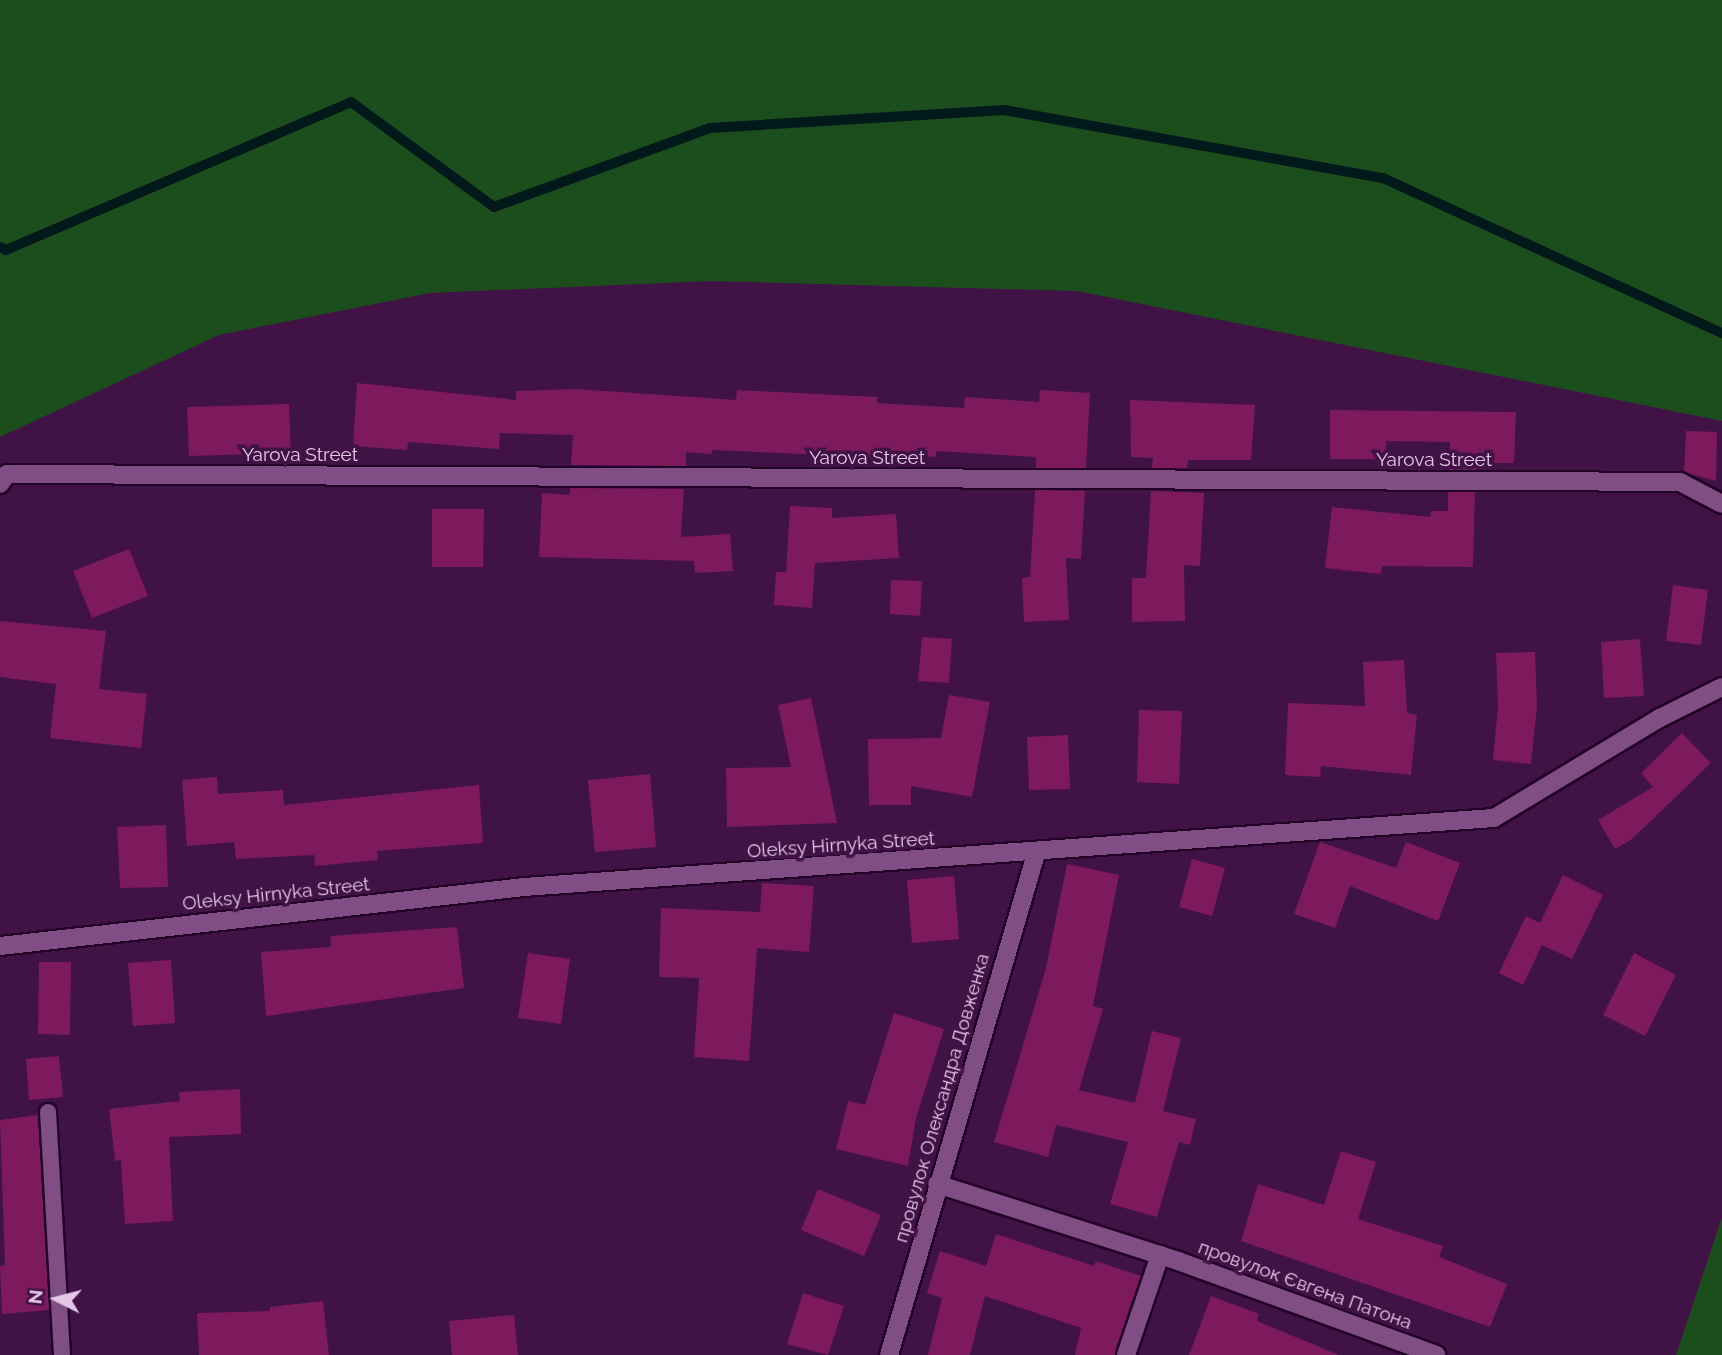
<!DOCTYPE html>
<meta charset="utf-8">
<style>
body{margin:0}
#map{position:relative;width:1722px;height:1355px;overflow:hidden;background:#411246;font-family:Raleway,sans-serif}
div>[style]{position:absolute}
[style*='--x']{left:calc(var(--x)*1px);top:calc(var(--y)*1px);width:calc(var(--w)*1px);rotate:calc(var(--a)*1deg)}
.green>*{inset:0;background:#1c4d1d}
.stream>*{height:10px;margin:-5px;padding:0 5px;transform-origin:5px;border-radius:5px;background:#02191b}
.building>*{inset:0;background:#7d1a5e}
.roads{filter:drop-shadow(2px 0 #230126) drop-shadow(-2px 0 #230126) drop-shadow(0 2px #230126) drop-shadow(0 -2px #230126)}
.lane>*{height:16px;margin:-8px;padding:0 8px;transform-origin:8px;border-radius:8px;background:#804e85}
.street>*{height:18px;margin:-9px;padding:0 9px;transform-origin:9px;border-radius:9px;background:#804e85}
span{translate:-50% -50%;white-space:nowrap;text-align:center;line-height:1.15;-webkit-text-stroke:7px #411246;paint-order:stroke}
.street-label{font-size:19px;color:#e4c7e6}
.north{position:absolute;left:21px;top:1264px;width:70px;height:70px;-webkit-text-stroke:5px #411246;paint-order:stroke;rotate:276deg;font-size:19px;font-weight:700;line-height:28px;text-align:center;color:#e4c7e6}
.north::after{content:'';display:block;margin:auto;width:24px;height:32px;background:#e4c7e6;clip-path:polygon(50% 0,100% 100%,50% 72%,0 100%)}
</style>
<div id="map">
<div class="green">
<i style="clip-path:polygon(0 0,1722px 0,1722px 421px,1077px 291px,711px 281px,430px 293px,219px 335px,0 437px)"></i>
<i style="clip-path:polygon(1722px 1217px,1722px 1355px,1676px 1355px)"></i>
</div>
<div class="stream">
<i style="--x:0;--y:247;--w:7;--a:27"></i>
<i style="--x:6;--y:250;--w:375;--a:-23.2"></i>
<i style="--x:351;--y:102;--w:177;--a:36.3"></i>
<i style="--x:494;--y:207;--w:230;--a:-20.1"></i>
<i style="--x:710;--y:128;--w:295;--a:-3.5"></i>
<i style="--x:1004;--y:110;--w:385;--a:10.2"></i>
<i style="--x:1383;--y:178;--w:373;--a:24.6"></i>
</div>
<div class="building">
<i style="clip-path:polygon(357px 383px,516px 400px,516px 391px,576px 389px,736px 400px,737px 390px,877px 397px,877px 403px,964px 408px,965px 397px,1039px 402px,1040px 390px,1090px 393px,1086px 468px,1036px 468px,1036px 457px,936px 451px,936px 457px,874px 453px,873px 457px,712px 450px,712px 454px,686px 452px,686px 466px,571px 465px,573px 435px,500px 433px,499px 449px,408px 442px,407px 450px,353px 446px)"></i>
<i style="clip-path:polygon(1130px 400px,1255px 405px,1251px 460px,1188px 460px,1187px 468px,1152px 468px,1153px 458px,1131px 457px)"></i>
<i style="clip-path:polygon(289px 404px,291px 453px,189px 456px,187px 407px)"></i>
<i style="clip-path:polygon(1330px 410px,1516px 412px,1514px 463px,1476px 463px,1476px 470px,1449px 470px,1450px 442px,1386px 441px,1386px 459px,1330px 459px)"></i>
<i style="clip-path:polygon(1686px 431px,1717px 432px,1716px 481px,1684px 472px)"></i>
<i style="clip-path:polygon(570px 488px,684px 489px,681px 537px,730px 534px,733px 571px,695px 573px,694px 561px,539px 557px,542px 493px,570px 495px)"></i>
<i style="clip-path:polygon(1035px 490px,1085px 491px,1081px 559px,1066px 558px,1069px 620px,1024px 622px,1022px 578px,1030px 577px)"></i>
<i style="clip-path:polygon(1151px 491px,1204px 493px,1200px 566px,1184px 565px,1185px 621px,1132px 622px,1132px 578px,1146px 578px)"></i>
<i style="clip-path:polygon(1448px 492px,1475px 492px,1473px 567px,1382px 566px,1381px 574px,1325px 568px,1332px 507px,1430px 517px,1431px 511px,1448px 511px)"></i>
<i style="clip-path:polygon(790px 506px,832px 508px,832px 518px,896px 514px,899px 558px,815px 563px,812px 608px,774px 605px,776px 572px,786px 572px)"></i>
<i style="clip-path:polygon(432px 509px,484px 509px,483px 567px,432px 567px)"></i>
<i style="clip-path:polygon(129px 549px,148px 596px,92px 618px,73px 571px)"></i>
<i style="clip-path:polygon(891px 580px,922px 581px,920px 616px,890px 614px)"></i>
<i style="clip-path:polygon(1673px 585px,1708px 590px,1701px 645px,1666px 641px)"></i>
<i style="clip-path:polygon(0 621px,106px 631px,99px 689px,147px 694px,141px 748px,50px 738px,56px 684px,0 677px)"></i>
<i style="clip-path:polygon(922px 637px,952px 639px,949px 683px,918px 681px)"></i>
<i style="clip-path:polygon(1640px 639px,1644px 696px,1604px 698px,1601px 642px)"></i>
<i style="clip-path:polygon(1535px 652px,1537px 706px,1531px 764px,1493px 760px,1498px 707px,1496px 653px)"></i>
<i style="clip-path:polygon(1404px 660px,1407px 713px,1417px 715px,1411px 775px,1321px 766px,1320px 777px,1285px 775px,1288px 703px,1365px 706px,1363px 662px)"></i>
<i style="clip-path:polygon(949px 695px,990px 702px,972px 797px,911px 786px,911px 805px,869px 805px,868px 739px,941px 738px)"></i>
<i style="clip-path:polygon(811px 698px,837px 823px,727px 827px,726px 768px,791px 767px,778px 705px)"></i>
<i style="clip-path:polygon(1139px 710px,1182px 711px,1179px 784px,1137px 782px)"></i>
<i style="clip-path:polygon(1682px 733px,1711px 763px,1631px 840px,1615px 849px,1598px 820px,1653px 787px,1641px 773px)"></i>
<i style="clip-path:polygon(1068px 735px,1070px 789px,1029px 790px,1027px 737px)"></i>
<i style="clip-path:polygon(650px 774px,656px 847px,595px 852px,588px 780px)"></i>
<i style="clip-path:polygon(217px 777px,218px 794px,283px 790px,284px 805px,479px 785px,483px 843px,377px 851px,378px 860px,315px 866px,314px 855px,236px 859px,234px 842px,187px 846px,182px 780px)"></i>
<i style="clip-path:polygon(166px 825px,168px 887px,120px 888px,117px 827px)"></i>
<i style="clip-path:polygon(1320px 842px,1396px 868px,1406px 842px,1460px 863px,1438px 921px,1350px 886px,1335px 928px,1294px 914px)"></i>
<i style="clip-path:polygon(1192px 859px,1225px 868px,1212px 916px,1179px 907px)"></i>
<i style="clip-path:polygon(1067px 864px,1119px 875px,1093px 1006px,1103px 1009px,1079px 1090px,1135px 1103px,1152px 1031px,1181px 1038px,1163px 1111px,1196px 1119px,1190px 1145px,1179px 1142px,1157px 1217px,1110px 1204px,1128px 1142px,1056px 1125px,1048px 1157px,994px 1142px,1046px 968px)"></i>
<i style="clip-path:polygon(1563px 875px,1603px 895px,1572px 959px,1542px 945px,1523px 985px,1499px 973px,1526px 916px,1540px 923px)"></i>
<i style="clip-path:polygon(954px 876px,959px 939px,912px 943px,907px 880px)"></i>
<i style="clip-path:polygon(762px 883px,814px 886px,809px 952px,757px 948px,749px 1061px,694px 1057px,699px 978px,659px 977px,661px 908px,760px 912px)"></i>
<i style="clip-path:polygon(457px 927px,464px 988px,266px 1016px,261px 952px,331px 947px,330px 936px)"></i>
<i style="clip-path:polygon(528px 953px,570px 959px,561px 1024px,518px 1018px)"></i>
<i style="clip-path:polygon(1634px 953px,1676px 975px,1645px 1036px,1603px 1015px)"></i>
<i style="clip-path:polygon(171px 960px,175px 1023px,133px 1026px,128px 963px)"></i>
<i style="clip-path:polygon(39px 962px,71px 962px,70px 1035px,38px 1034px)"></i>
<i style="clip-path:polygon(894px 1013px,944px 1029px,916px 1118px,908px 1166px,836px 1149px,848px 1101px,865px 1105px)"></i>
<i style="clip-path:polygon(59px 1056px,63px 1097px,29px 1100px,26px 1059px)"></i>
<i style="clip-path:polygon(240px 1089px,241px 1134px,169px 1137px,173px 1221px,125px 1224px,121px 1160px,115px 1161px,109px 1109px,180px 1101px,179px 1092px)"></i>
<i style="clip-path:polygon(38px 1115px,49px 1310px,2px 1314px,0 1266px,5px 1265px,0 1120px)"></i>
<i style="clip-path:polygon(1341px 1151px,1376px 1162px,1358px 1219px,1443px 1246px,1439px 1257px,1507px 1284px,1490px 1327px,1241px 1241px,1258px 1184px,1324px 1205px)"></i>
<i style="clip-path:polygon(818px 1189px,881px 1215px,864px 1256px,801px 1230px)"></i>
<i style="clip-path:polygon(996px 1234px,1094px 1266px,1096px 1261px,1141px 1276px,1115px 1355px,1075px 1355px,1081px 1328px,985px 1296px,970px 1355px,928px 1355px,942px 1298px,927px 1293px,940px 1251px,986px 1266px)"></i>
<i style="clip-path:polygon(803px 1293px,844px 1306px,828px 1355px,787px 1344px)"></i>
<i style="clip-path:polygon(1211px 1296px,1259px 1314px,1257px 1321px,1339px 1355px,1189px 1355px)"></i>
<i style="clip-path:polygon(323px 1301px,329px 1355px,199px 1355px,197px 1313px,270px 1311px,270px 1307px)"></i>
<i style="clip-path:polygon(514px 1315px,518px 1355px,452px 1355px,449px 1321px)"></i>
</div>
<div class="roads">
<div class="lane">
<i style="--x:48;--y:1112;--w:243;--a:86.7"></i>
</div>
<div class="street">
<i style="--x:0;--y:484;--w:12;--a:-55"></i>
<i style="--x:7;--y:474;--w:1673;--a:0.27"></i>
<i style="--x:1680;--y:482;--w:47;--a:27.6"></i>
<i style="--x:0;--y:946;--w:527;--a:-6.42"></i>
<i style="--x:524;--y:887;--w:972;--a:-4.07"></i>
<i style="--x:1494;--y:818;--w:194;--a:-31.1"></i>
<i style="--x:1660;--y:718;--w:69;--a:-26.6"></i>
<i style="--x:937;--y:1184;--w:253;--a:17.7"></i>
<i style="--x:1178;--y:1261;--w:275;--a:20"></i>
<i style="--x:889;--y:1355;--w:522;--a:-73.65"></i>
<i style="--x:1126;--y:1355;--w:106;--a:-71.2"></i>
</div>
</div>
<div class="street-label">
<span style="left:300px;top:455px">Yarova Street</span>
<span style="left:867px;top:458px">Yarova Street</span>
<span style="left:1434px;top:460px">Yarova Street</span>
<span style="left:841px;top:845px;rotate:-4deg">Oleksy Hirnyka Street</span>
<span style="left:276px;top:894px;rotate:-6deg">Oleksy Hirnyka Street</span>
<span style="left:942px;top:1098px;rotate:-74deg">провулок Олександра Довженка</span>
<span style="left:1305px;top:1285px;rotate:20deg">провулок Євгена Патона</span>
</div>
<div class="north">N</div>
</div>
